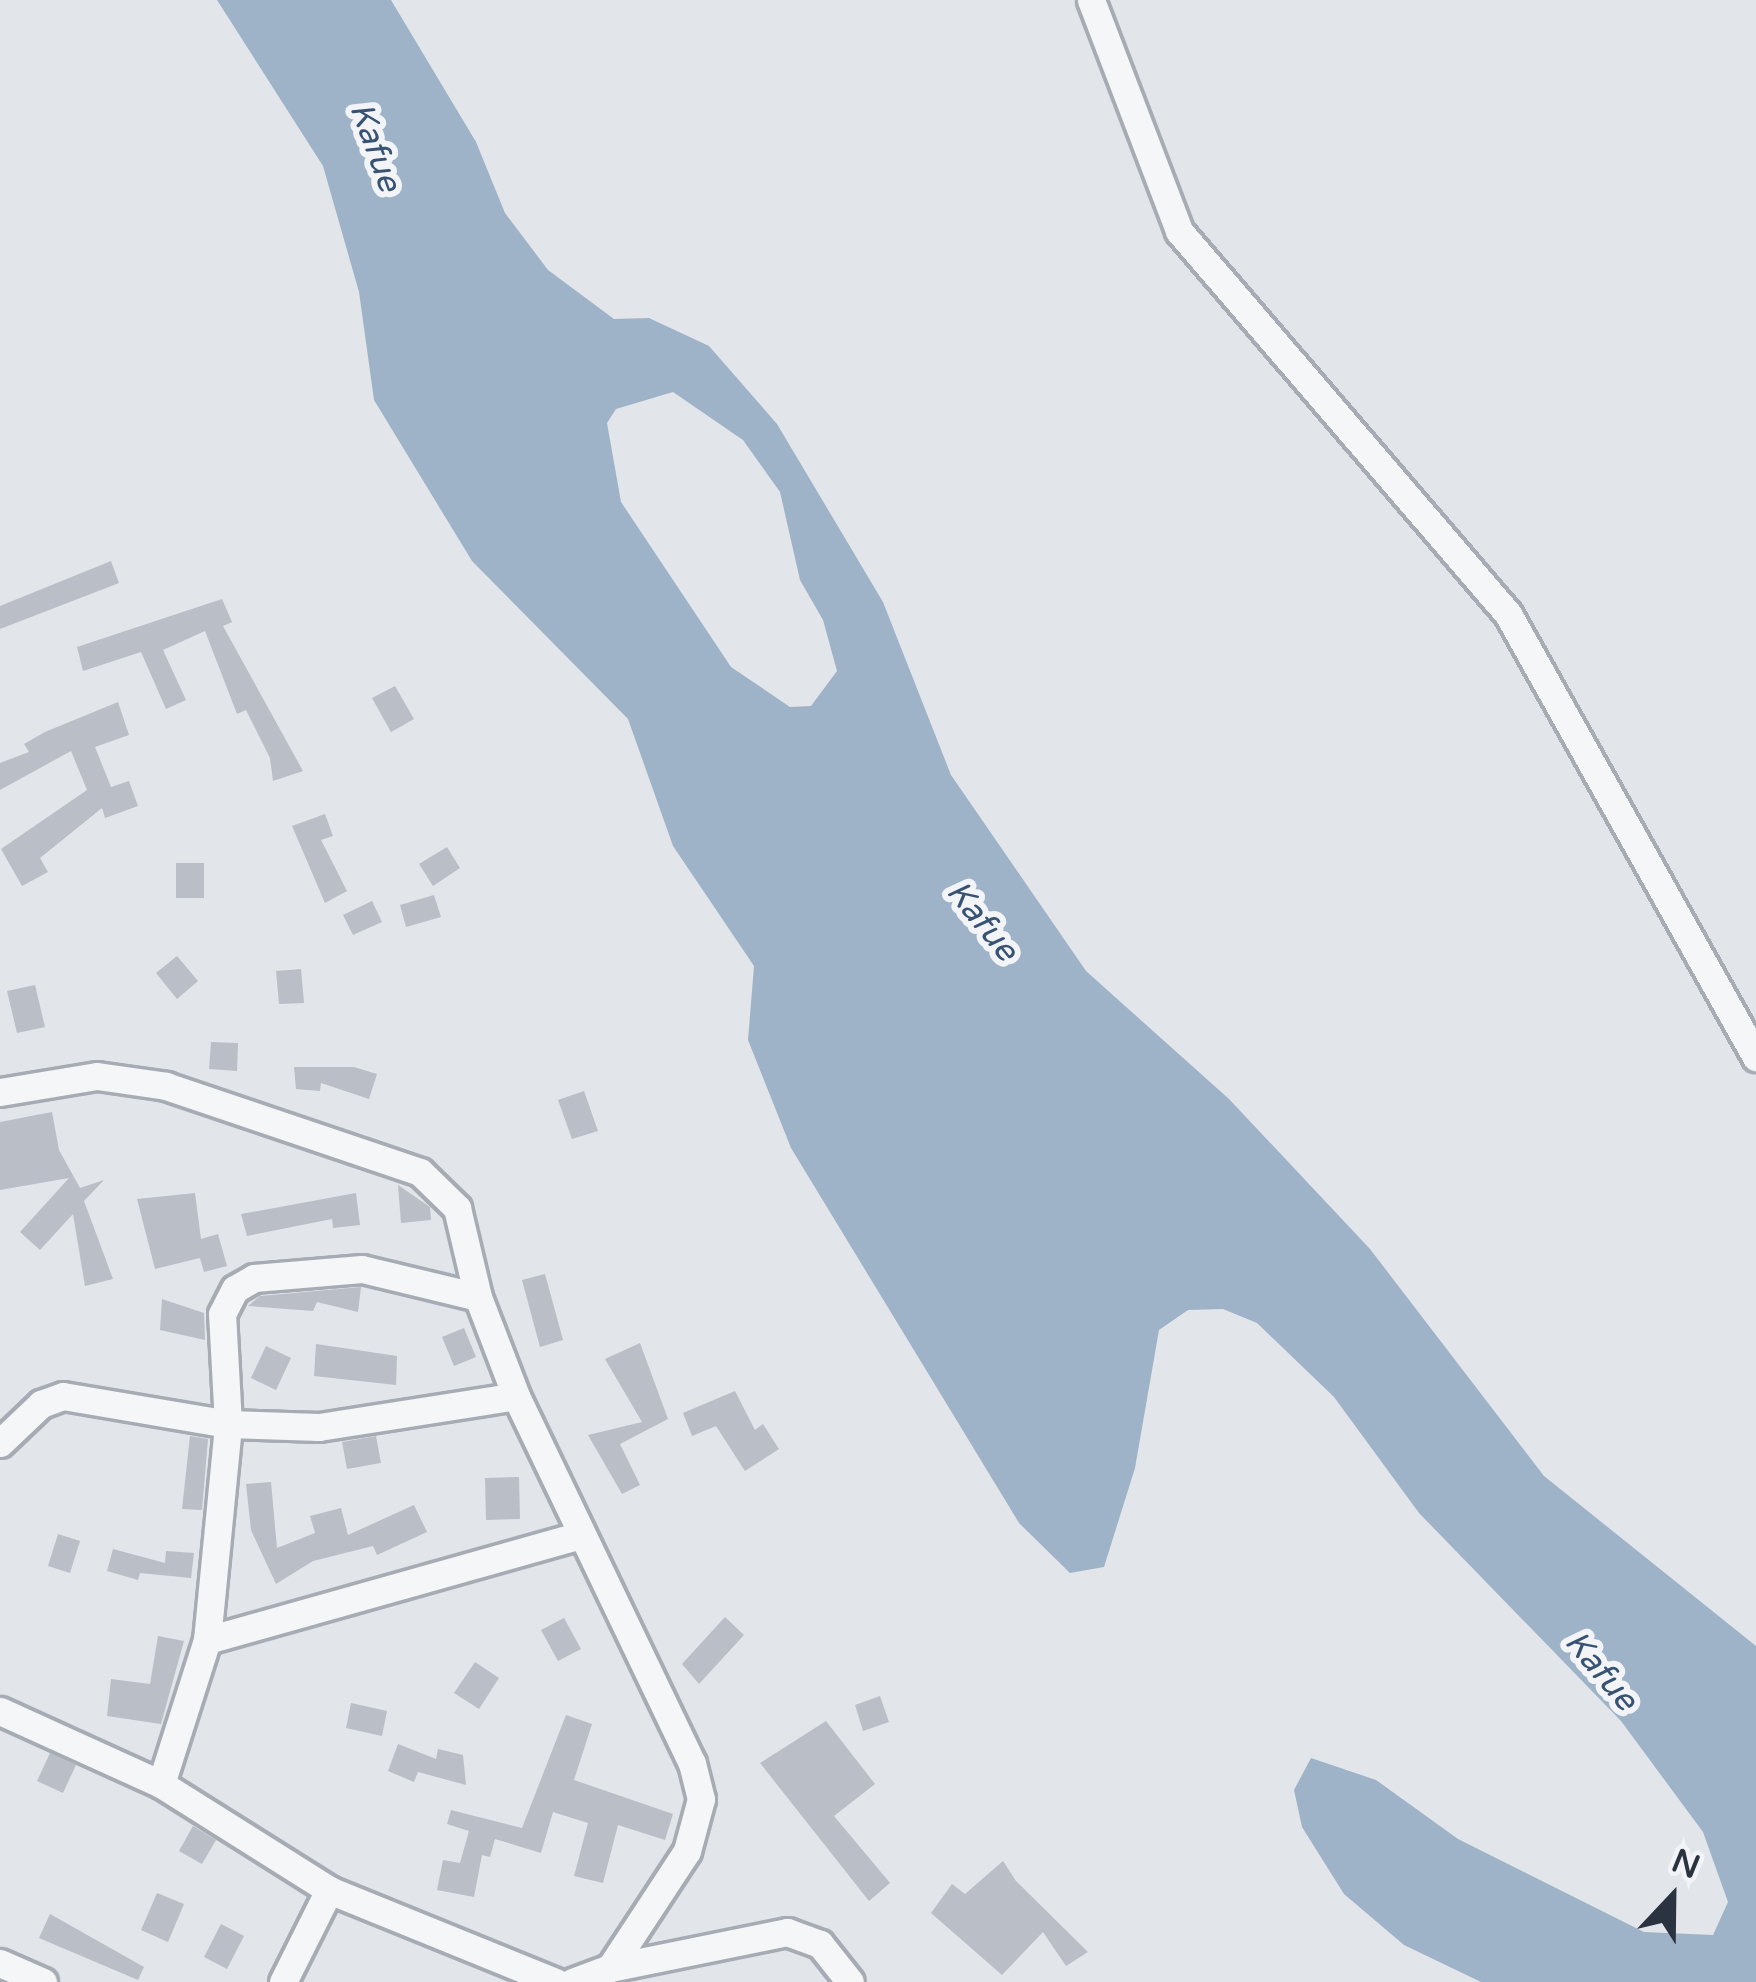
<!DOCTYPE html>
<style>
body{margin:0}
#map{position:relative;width:1756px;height:1982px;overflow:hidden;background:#e2e5ea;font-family:"Varela Round",sans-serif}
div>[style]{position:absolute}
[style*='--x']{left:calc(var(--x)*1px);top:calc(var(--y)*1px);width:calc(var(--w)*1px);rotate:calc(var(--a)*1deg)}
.water>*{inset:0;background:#9fb3c8}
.building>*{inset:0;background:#babec6}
.roads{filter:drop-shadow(3px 0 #a7acb4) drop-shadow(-3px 0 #a7acb4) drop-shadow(0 3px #a7acb4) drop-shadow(0 -3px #a7acb4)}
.minor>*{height:27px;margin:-13.5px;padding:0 13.5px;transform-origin:13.5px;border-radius:13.5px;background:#f5f6f8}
span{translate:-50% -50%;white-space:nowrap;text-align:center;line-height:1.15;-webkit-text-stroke:12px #f2f4f7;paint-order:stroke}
.water-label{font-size:33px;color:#375273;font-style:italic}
.north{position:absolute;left:1612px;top:1838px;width:120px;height:120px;-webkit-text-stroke:9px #f2f4f7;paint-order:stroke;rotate:22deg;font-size:33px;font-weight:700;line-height:48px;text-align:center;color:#2b3341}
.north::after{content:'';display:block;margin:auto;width:42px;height:54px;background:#2b3341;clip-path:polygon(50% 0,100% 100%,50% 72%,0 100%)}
</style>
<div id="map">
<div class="water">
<i style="clip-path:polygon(evenodd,217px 0,391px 0,476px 142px,505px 213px,548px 270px,614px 319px,649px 318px,709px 346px,777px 424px,883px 602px,951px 775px,1086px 971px,1229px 1099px,1370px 1249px,1544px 1476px,1756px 1646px,1756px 1982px,1481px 1982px,1404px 1945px,1344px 1894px,1302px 1827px,1294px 1790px,1311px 1758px,1376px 1780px,1458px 1839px,1644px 1932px,1713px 1935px,1728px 1902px,1703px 1832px,1621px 1721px,1419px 1513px,1334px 1397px,1257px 1323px,1223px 1309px,1188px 1310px,1159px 1330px,1135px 1468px,1104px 1567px,1070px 1573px,1019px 1523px,791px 1148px,748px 1040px,754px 966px,673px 846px,628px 719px,472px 561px,374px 400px,359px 292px,323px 166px,217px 0,673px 392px,743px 440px,780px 492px,800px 580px,823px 620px,837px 671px,811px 706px,790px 707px,731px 667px,621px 502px,607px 423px,616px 409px,673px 392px)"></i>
</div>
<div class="building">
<i style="clip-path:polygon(111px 561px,119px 583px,0 629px,0 606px)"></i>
<i style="clip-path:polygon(222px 599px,232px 622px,223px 626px,303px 771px,273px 781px,270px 758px,246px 710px,237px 714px,205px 631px,163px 650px,186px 700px,166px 709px,141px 652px,83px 671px,77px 647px)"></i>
<i style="clip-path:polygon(395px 686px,414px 719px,391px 732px,372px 698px)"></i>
<i style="clip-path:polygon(118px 702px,129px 735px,95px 747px,111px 787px,129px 781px,138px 806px,105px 818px,102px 808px,40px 858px,48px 872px,22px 886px,1px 849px,87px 790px,71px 751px,0 790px,0 763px,29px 752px,24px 744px,45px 732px)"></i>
<i style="clip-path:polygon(325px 814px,333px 836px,321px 840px,347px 891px,325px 903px,292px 826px)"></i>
<i style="clip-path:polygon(447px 847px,460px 868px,433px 886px,419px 864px)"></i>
<i style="clip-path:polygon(176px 863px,204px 863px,204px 898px,176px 898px)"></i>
<i style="clip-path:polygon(434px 895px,441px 917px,406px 927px,400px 905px)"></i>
<i style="clip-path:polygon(372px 901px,382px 922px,353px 935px,343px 915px)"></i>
<i style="clip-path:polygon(177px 956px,198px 981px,177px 999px,156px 973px)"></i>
<i style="clip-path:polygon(301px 969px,304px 1003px,279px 1004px,276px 971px)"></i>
<i style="clip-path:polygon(35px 985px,45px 1027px,17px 1033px,7px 991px)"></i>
<i style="clip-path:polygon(211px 1042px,238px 1043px,237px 1071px,209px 1069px)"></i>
<i style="clip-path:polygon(294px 1067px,354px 1067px,377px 1074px,369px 1099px,321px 1083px,320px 1091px,296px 1089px)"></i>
<i style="clip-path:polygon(584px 1091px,598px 1131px,572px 1139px,558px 1100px)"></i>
<i style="clip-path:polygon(52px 1112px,59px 1150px,80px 1188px,104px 1180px,84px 1201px,113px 1279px,85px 1286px,73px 1214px,40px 1250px,20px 1232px,69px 1178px,0 1190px,0 1122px)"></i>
<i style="clip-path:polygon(398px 1185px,430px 1207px,431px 1220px,401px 1223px)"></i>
<i style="clip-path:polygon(195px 1193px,201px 1239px,218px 1234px,227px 1266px,204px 1272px,200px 1258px,155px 1269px,137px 1199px)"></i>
<i style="clip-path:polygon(356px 1193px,360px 1225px,333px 1228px,332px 1219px,247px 1236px,241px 1214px)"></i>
<i style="clip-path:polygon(545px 1274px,563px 1340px,540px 1347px,522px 1280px)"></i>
<i style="clip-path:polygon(361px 1287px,358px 1312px,317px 1302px,313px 1311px,248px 1306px,260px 1296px)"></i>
<i style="clip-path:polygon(162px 1299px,204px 1313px,205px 1340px,160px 1330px)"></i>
<i style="clip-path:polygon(464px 1328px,476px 1357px,454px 1366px,442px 1337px)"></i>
<i style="clip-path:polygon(640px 1343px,668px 1419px,620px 1444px,640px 1485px,622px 1494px,588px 1435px,642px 1422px,605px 1359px)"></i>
<i style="clip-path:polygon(316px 1344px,397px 1356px,396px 1385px,314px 1376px)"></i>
<i style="clip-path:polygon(266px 1346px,291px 1358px,276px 1390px,251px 1378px)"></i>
<i style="clip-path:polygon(735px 1391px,755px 1430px,763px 1424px,779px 1449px,745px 1471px,716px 1426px,692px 1436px,683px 1413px)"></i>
<i style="clip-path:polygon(190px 1436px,208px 1439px,202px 1510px,182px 1509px)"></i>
<i style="clip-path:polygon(376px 1436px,381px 1463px,347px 1469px,342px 1442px)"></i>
<i style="clip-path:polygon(519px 1477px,520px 1519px,486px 1520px,485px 1478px)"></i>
<i style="clip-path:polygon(271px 1482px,277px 1548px,315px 1533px,310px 1516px,341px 1508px,348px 1535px,414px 1505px,427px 1532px,377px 1555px,373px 1546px,313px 1561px,276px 1584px,251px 1530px,246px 1484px)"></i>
<i style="clip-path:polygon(58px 1534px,80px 1541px,70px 1573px,48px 1566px)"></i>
<i style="clip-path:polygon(113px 1549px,165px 1563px,166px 1551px,194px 1553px,191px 1578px,140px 1573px,138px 1580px,107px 1571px)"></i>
<i style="clip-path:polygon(725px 1617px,744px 1635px,699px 1684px,682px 1664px)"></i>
<i style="clip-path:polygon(564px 1618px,581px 1649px,558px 1661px,541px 1630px)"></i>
<i style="clip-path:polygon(158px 1636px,184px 1641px,161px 1724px,107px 1716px,111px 1679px,150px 1684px)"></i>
<i style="clip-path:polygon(475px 1662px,499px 1678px,479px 1709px,454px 1693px)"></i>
<i style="clip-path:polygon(880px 1696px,889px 1722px,863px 1731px,855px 1705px)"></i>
<i style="clip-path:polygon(351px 1703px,387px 1711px,382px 1736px,346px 1728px)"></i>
<i style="clip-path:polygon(566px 1715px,592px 1724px,574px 1780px,673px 1814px,665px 1840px,618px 1825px,603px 1883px,574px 1876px,588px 1823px,553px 1812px,541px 1853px,495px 1839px,490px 1857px,482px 1855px,474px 1897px,437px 1890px,443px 1860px,460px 1863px,469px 1831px,447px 1824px,451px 1810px,522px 1828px)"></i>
<i style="clip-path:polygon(826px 1721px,875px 1784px,834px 1816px,890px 1883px,869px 1901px,760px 1763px)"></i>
<i style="clip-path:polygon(398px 1744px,436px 1759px,438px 1749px,463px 1755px,466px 1785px,418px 1772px,414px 1782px,388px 1771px)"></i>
<i style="clip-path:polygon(50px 1753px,76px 1765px,63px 1793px,37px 1781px)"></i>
<i style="clip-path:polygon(193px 1826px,216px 1840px,202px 1864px,179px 1851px)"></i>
<i style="clip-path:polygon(1003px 1861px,1016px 1881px,1088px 1952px,1066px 1966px,1043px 1932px,1002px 1975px,931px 1913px,952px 1884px,965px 1894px)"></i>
<i style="clip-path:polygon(157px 1893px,184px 1904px,168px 1942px,141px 1930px)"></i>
<i style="clip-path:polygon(50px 1914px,144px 1967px,138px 1980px,39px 1938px)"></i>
<i style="clip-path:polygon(221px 1924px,244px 1936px,227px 1969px,204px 1957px)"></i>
</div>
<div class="roads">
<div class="minor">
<i style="--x:1091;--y:0;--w:247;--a:69.1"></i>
<i style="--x:1179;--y:231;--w:505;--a:49.34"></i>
<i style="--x:1508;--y:614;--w:508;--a:60.76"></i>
<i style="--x:0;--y:1092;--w:98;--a:-9.4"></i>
<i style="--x:97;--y:1076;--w:70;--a:8.2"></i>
<i style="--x:166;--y:1086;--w:268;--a:18.7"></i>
<i style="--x:420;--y:1172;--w:52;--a:44.2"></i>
<i style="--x:457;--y:1208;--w:91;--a:76.7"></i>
<i style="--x:478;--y:1297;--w:106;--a:69"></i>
<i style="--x:516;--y:1396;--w:407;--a:64.4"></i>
<i style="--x:692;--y:1763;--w:37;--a:76"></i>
<i style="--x:701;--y:1799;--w:54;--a:105.1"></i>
<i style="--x:687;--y:1851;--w:140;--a:123.3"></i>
<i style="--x:610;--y:1968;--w:40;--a:159.8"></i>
<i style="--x:0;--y:1443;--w:57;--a:-43.6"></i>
<i style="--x:41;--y:1404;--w:23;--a:-20"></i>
<i style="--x:63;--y:1396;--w:167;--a:9.6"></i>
<i style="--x:228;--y:1424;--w:91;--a:1.9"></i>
<i style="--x:319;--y:1427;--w:199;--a:-8.9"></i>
<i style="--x:207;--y:1640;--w:384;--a:-15.7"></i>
<i style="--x:0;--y:1711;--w:177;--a:24.4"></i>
<i style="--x:161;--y:1784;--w:199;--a:32.2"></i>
<i style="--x:329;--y:1890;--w:245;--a:22.1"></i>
<i style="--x:161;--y:1784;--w:151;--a:-72.3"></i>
<i style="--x:207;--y:1640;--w:217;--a:-84.4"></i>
<i style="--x:228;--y:1424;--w:110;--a:-93.1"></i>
<i style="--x:222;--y:1314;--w:28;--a:-63"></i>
<i style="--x:235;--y:1289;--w:22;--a:-30"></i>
<i style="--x:254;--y:1278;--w:108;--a:-4.8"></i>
<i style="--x:362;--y:1269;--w:119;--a:13.6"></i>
<i style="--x:0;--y:1963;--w:47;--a:23.8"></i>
<i style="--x:610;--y:1968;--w:181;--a:-11.5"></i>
<i style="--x:787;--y:1932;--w:35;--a:20"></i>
<i style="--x:820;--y:1944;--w:48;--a:51.7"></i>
<i style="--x:283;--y:1982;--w:103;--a:-63.4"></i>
</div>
</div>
<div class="water-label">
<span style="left:375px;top:147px;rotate:70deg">Kafue</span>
<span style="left:982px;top:921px;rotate:51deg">Kafue</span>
<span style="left:1601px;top:1671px;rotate:50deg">Kafue</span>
</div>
<div class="north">N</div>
</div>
